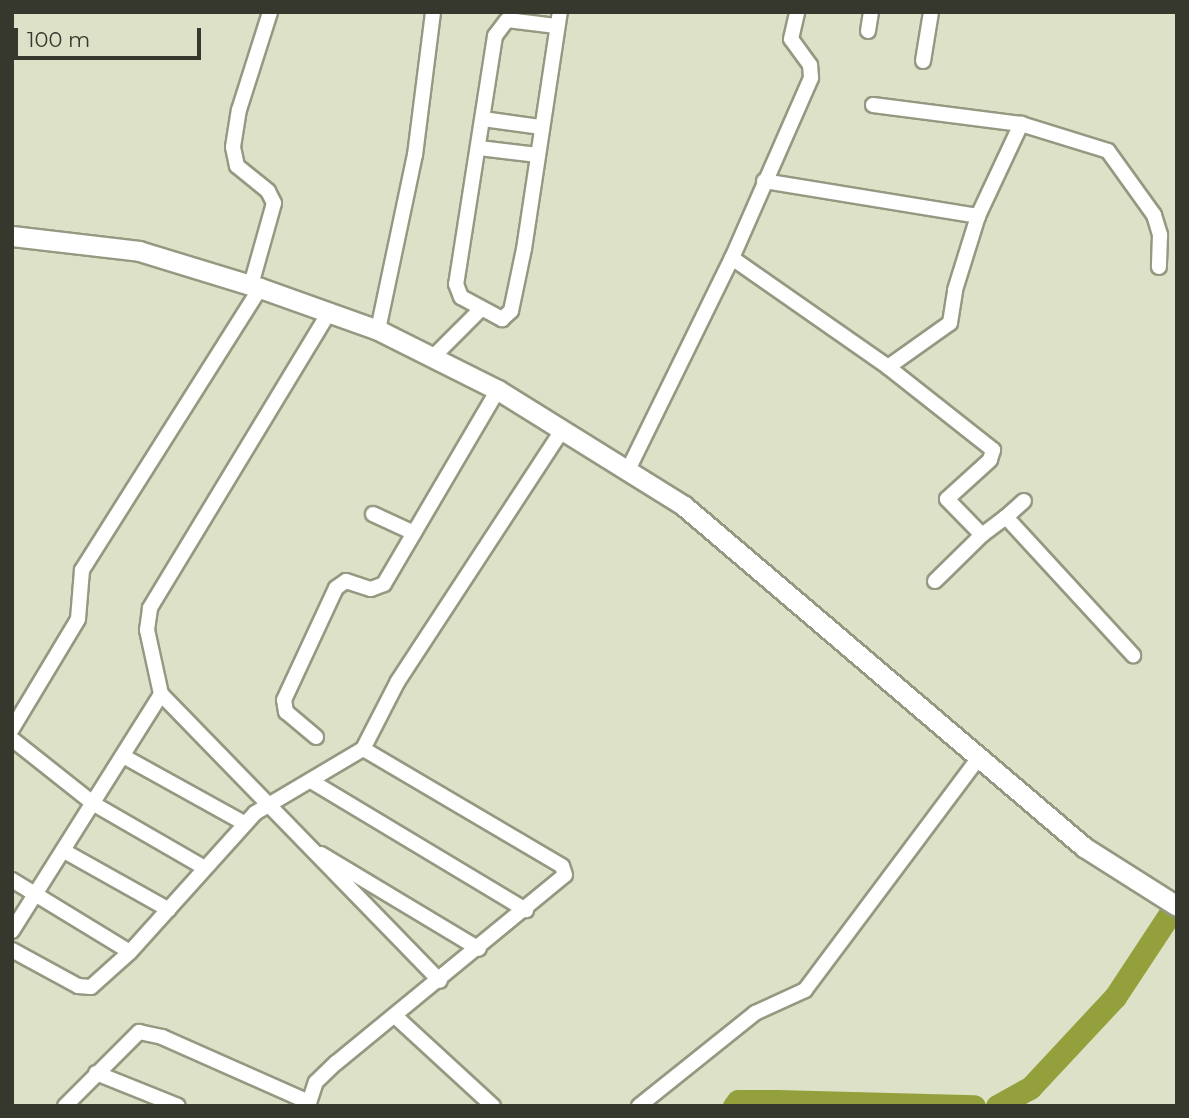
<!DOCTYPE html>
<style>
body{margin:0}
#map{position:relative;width:1189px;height:1118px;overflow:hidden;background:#dde1c7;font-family:Montserrat,sans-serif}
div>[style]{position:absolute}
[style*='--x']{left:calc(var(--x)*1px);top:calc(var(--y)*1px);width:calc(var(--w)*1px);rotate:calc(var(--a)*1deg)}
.river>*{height:23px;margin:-11.5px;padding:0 11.5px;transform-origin:11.5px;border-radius:11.5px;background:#94a03c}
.roads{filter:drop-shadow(2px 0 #959981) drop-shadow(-2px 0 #959981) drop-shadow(0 2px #959981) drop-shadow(0 -2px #959981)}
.street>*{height:14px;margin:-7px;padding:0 7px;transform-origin:7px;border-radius:7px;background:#fff}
.secondary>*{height:19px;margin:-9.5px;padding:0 9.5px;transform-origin:9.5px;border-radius:9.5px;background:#fff}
span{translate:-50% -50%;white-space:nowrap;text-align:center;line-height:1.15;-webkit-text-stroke:5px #dde1c7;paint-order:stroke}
.frame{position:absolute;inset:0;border:14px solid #36382d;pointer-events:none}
.scale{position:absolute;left:14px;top:28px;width:187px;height:32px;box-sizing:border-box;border:4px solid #36382d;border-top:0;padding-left:9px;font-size:21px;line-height:24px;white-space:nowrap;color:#36382d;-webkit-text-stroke:5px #dde1c7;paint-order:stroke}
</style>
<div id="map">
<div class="river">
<i style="--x:734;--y:1106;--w:6;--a:-51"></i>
<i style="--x:738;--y:1101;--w:39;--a:0"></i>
<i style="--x:777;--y:1101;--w:197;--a:1.5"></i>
<i style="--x:997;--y:1106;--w:38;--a:-29"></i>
<i style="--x:1030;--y:1088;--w:125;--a:-47"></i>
<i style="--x:1115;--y:997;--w:113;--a:-56.6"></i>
</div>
<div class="roads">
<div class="street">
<i style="--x:556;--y:26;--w:49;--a:-173"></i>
<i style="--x:507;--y:20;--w:20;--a:127"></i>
<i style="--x:495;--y:36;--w:251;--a:98.9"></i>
<i style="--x:456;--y:284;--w:14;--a:69"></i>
<i style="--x:461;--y:297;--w:47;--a:28.2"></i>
<i style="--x:502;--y:319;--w:12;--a:-42"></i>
<i style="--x:511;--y:311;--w:63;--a:-78.2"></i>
<i style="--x:524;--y:249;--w:240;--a:-81.4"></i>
<i style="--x:868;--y:31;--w:19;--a:-81"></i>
<i style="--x:923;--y:61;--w:50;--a:-80.7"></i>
<i style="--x:873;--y:105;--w:149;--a:7.3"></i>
<i style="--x:1021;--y:124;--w:91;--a:17.2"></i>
<i style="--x:1108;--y:151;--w:79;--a:54.3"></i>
<i style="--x:1154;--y:215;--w:21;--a:73"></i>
<i style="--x:1160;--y:235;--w:32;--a:92"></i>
<i style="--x:483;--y:119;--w:59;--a:7.9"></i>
<i style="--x:479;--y:148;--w:59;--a:6.8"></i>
<i style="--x:764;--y:181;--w:217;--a:9.3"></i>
<i style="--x:732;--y:258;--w:190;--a:34.9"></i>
<i style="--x:888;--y:367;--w:134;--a:38.3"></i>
<i style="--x:993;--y:450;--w:10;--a:107"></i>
<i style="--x:990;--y:460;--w:58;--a:137.8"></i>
<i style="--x:947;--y:499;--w:50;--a:45.8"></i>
<i style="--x:982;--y:535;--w:30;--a:-37"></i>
<i style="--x:1006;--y:517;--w:188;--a:47.4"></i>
<i style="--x:251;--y:285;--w:85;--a:-74.3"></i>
<i style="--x:274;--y:203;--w:13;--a:-117"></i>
<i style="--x:268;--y:191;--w:40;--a:-141"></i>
<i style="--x:237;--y:166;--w:19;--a:-102"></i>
<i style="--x:233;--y:147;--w:37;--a:-81"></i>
<i style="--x:239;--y:110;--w:103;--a:-72.4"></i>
<i style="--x:378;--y:330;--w:179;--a:-78.1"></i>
<i style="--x:415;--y:155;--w:144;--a:-82.8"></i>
<i style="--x:435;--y:355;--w:65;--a:-45"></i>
<i style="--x:888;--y:367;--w:76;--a:-35.4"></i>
<i style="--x:950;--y:323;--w:33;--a:-81"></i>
<i style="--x:955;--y:290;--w:77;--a:-72.7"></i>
<i style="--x:978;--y:216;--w:102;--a:-64.9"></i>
<i style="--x:629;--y:468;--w:234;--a:-63.9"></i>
<i style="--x:732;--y:258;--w:197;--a:-66.3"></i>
<i style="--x:811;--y:78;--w:13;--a:-94"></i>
<i style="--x:810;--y:65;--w:32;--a:-126"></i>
<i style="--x:791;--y:39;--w:28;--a:-77"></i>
<i style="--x:373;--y:514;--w:45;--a:24.9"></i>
<i style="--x:1006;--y:517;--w:24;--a:-42"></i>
<i style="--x:935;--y:581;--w:66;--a:-44.4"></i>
<i style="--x:161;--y:694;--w:400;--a:45.8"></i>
<i style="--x:12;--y:729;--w:128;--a:-59"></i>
<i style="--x:78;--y:619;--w:49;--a:-85.3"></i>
<i style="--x:82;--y:570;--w:333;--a:-57.7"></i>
<i style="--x:316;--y:737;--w:39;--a:-140"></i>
<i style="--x:286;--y:712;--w:12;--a:-99"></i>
<i style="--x:284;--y:700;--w:123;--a:-65.1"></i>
<i style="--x:336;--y:588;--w:12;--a:-35"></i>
<i style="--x:346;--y:581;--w:26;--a:18"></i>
<i style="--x:371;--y:589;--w:14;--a:-21"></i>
<i style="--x:384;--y:584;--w:225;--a:-59.6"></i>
<i style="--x:12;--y:739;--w:105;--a:38.4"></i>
<i style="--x:94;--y:804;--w:128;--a:30"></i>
<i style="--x:123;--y:756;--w:138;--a:29"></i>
<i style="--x:311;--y:781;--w:251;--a:31"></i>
<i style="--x:64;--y:851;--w:120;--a:29.3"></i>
<i style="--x:321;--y:854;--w:184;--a:31"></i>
<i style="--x:12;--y:880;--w:138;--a:31.4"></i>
<i style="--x:12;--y:931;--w:280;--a:-57.8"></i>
<i style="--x:161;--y:694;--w:66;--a:-102.3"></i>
<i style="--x:147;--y:630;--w:22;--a:-82"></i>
<i style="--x:150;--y:608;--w:345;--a:-58.8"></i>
<i style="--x:12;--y:950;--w:75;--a:28.6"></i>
<i style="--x:78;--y:986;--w:13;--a:4"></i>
<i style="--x:91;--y:987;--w:52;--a:-41.9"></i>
<i style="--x:130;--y:952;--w:187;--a:-48"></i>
<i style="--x:255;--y:813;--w:126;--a:-30.7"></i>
<i style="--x:363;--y:749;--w:76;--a:-62.8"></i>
<i style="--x:398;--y:681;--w:301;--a:-56.8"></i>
<i style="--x:395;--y:1016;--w:133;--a:42.6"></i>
<i style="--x:96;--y:1073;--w:88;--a:21.9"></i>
<i style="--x:65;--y:1106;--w:105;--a:-45"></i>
<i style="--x:139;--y:1032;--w:24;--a:12"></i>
<i style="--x:162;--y:1037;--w:161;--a:23.9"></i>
<i style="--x:308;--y:1106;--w:25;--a:-72"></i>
<i style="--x:316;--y:1082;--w:28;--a:-44"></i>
<i style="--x:336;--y:1063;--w:296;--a:-39.4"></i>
<i style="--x:565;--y:875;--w:9;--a:-108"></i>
<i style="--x:562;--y:866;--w:231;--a:-149.5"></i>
<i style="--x:639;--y:1106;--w:149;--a:-38.7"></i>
<i style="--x:755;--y:1013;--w:55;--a:-24.7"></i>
<i style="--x:805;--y:990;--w:291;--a:-53.2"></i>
</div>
<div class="secondary">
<i style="--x:12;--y:236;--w:128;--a:6.7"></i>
<i style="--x:139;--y:251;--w:127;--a:17"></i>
<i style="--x:260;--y:288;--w:125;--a:19.6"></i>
<i style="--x:378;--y:330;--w:134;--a:26.6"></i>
<i style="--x:498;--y:390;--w:219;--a:31.9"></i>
<i style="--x:684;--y:506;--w:526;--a:40.45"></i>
<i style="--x:1084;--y:847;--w:110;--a:32.4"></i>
</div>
</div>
<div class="frame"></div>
<div class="scale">100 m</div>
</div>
